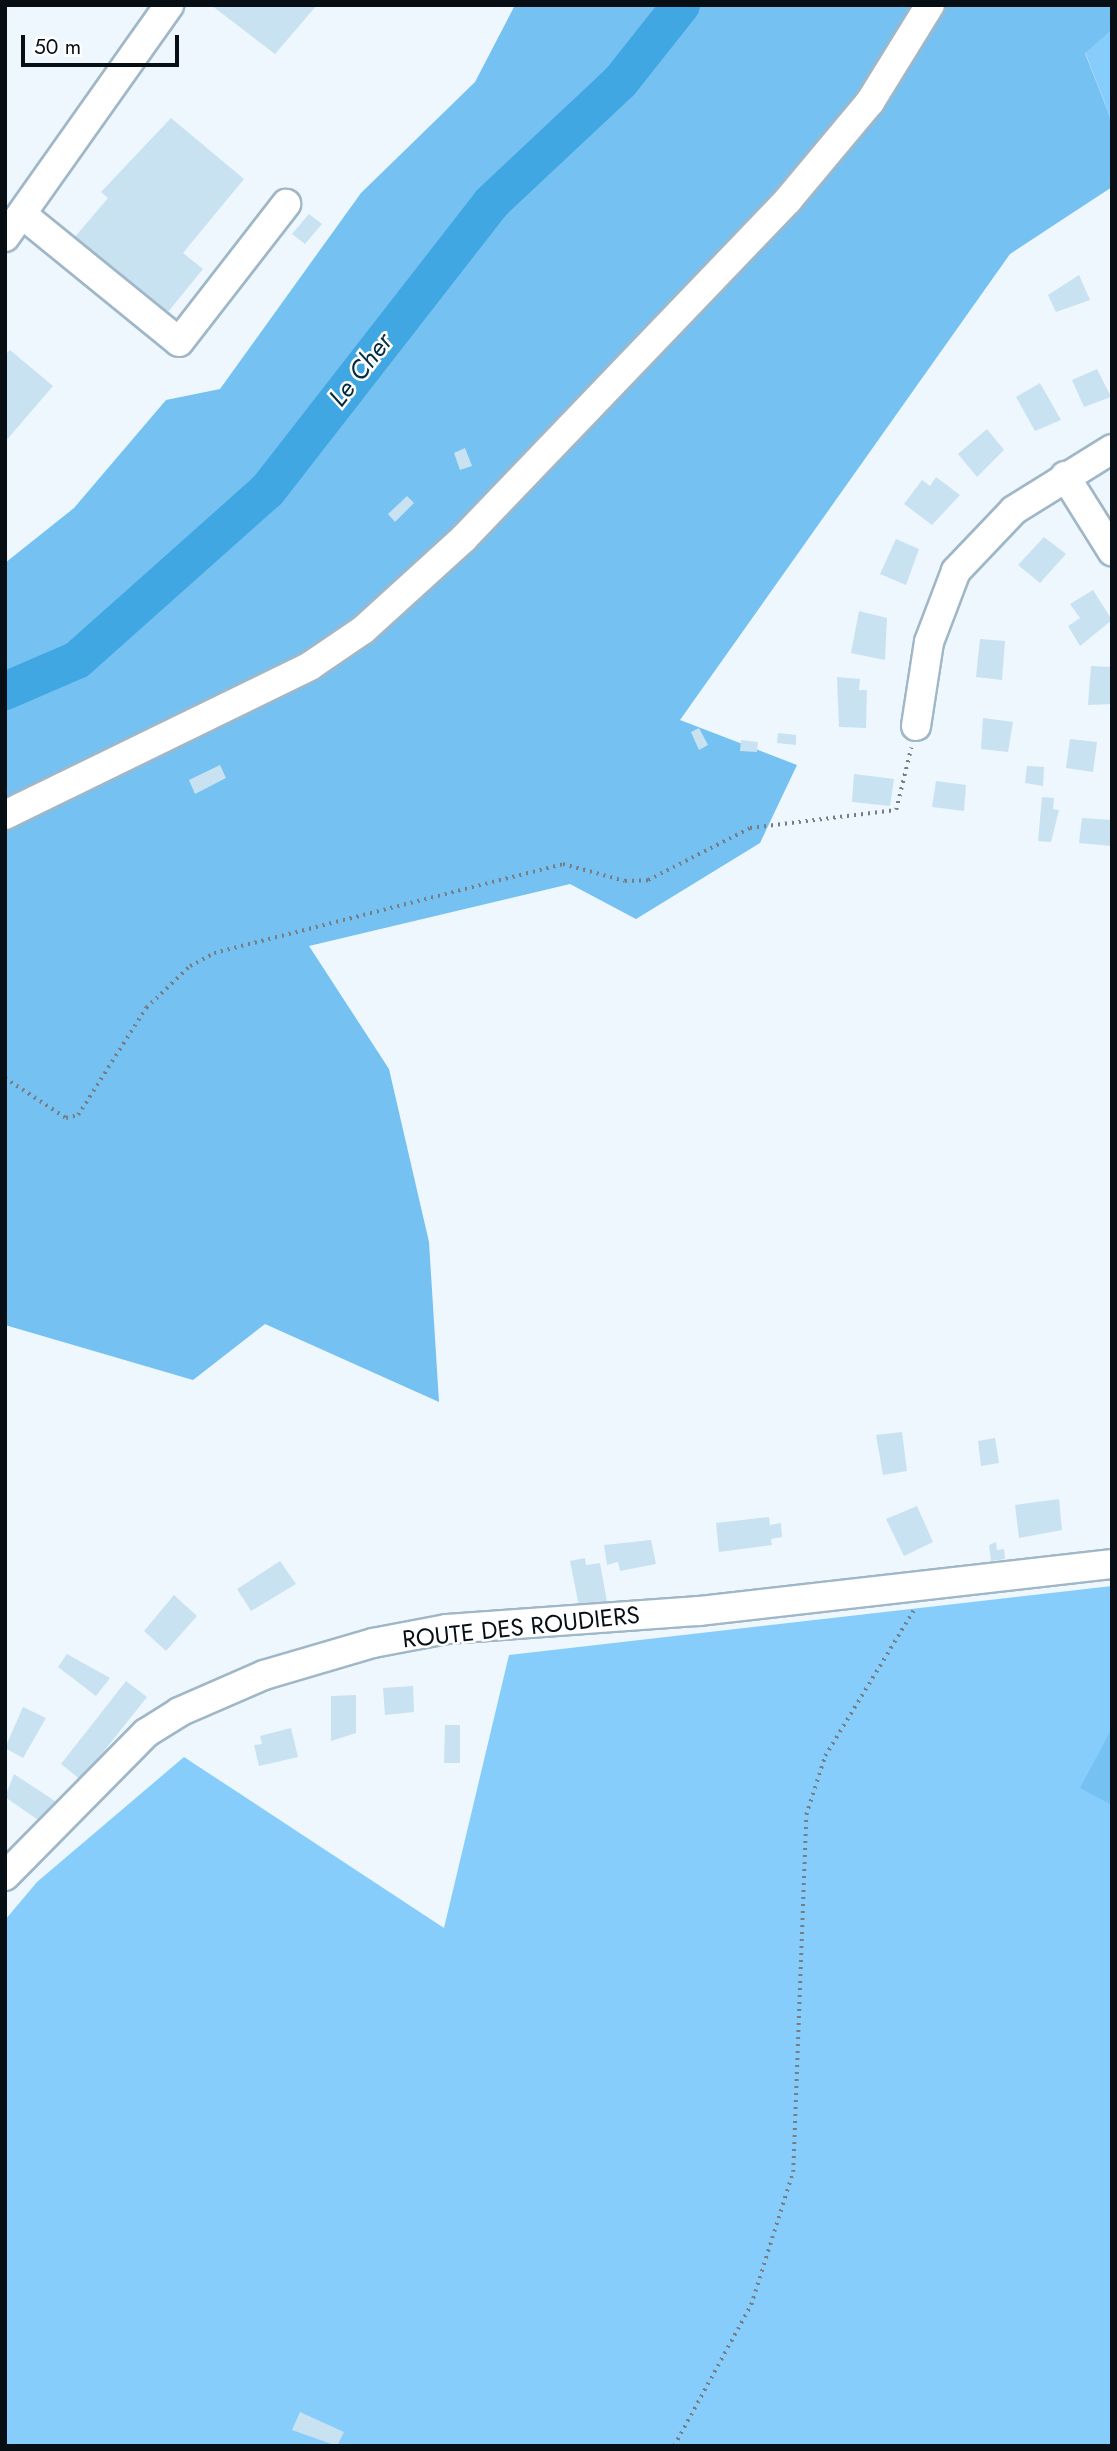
<!DOCTYPE html>
<style>
body{margin:0}
#map{position:relative;width:1117px;height:2451px;overflow:hidden;background:#edf7fd;font-family:Jost,sans-serif}
div>[style]{position:absolute}
[style*='--x']{left:calc(var(--x)*1px);top:calc(var(--y)*1px);width:calc(var(--w)*1px);rotate:calc(var(--a)*1deg)}
.green>*{inset:0;background:#87cdfb}
.forest>*{inset:0;background:#75c1f1}
.river>*{height:38px;margin:-19px;padding:0 19px;transform-origin:19px;border-radius:19px;background:#40a7e2}
.building>*{inset:0;background:#c9e2f2}
.path>*{height:3.5px;margin-top:-1.75px;transform-origin:0;background:repeating-linear-gradient(90deg,#767e84 0 2px,transparent 0 7px)}
.roads{filter:drop-shadow(2px 0 #a0b7c7) drop-shadow(-2px 0 #a0b7c7) drop-shadow(0 2px #a0b7c7) drop-shadow(0 -2px #a0b7c7)}
.minor>*{height:28px;margin:-14px;padding:0 14px;transform-origin:14px;border-radius:14px;background:#fff}
span{translate:-50% -50%;white-space:nowrap;text-align:center;line-height:1.15;-webkit-text-stroke:5px #fff;paint-order:stroke}
.street-label{font-size:24px;color:#070f15}
.water-label{font-size:26px;color:#002d44;font-style:italic}
.frame{position:absolute;inset:0;border:7px solid #070f15;pointer-events:none}
.scale{position:absolute;left:21px;top:35px;width:158px;height:32px;box-sizing:border-box;border:4px solid #070f15;border-top:0;padding-left:9px;font-size:21px;line-height:24px;white-space:nowrap;color:#070f15;-webkit-text-stroke:5px #fff;paint-order:stroke}
</style>
<div id="map">
<div class="green">
<i style="clip-path:polygon(1112px 30px,1112px 122px,1085px 52px)"></i>
<i style="clip-path:polygon(1112px 1586px,1112px 2446px,5px 2446px,5px 1920px,37px 1882px,184px 1757px,444px 1928px,509px 1655px)"></i>
</div>
<div class="forest">
<i style="clip-path:polygon(515px 5px,1112px 5px,1112px 30px,1085px 53px,1112px 122px,1112px 187px,1010px 254px,680px 720px,797px 765px,760px 843px,636px 919px,570px 884px,309px 946px,389px 1069px,429px 1242px,439px 1402px,265px 1324px,193px 1380px,5px 1325px,5px 563px,74px 508px,166px 400px,220px 389px,361px 193px,475px 82px)"></i>
<i style="clip-path:polygon(1112px 1728px,1112px 1805px,1080px 1788px)"></i>
</div>
<div class="river">
<i style="--x:5;--y:691;--w:78;--a:-23.3"></i>
<i style="--x:77;--y:660;--w:254;--a:-41.7"></i>
<i style="--x:267;--y:491;--w:365;--a:-52.1"></i>
<i style="--x:491;--y:203;--w:177;--a:-43.2"></i>
<i style="--x:620;--y:82;--w:98;--a:-51.6"></i>
</div>
<div class="building">
<i style="clip-path:polygon(211px 5px,317px 5px,275px 54px)"></i>
<i style="clip-path:polygon(171px 118px,244px 179px,183px 253px,203px 269px,168px 312px,74px 238px,108px 198px,101px 192px)"></i>
<i style="clip-path:polygon(309px 214px,322px 224px,305px 244px,292px 234px)"></i>
<i style="clip-path:polygon(1079px 275px,1090px 300px,1056px 312px,1048px 295px)"></i>
<i style="clip-path:polygon(10px 350px,53px 386px,5px 442px,5px 355px)"></i>
<i style="clip-path:polygon(1097px 369px,1111px 397px,1084px 407px,1072px 380px)"></i>
<i style="clip-path:polygon(1040px 383px,1061px 420px,1035px 431px,1016px 397px)"></i>
<i style="clip-path:polygon(987px 429px,1004px 450px,977px 477px,958px 454px)"></i>
<i style="clip-path:polygon(465px 448px,472px 466px,460px 470px,454px 453px)"></i>
<i style="clip-path:polygon(936px 477px,960px 495px,932px 525px,904px 504px,922px 480px,930px 486px)"></i>
<i style="clip-path:polygon(407px 496px,414px 503px,395px 522px,388px 514px)"></i>
<i style="clip-path:polygon(1044px 537px,1066px 554px,1040px 583px,1018px 565px)"></i>
<i style="clip-path:polygon(896px 539px,919px 549px,906px 585px,880px 574px)"></i>
<i style="clip-path:polygon(1093px 590px,1112px 620px,1080px 646px,1068px 626px,1080px 618px,1070px 604px)"></i>
<i style="clip-path:polygon(859px 611px,887px 618px,885px 660px,851px 653px)"></i>
<i style="clip-path:polygon(980px 639px,1005px 641px,1002px 680px,976px 677px)"></i>
<i style="clip-path:polygon(1091px 666px,1112px 667px,1112px 704px,1088px 705px)"></i>
<i style="clip-path:polygon(837px 677px,860px 679px,859px 690px,867px 690px,866px 728px,839px 727px)"></i>
<i style="clip-path:polygon(983px 718px,1013px 722px,1008px 752px,981px 749px)"></i>
<i style="clip-path:polygon(699px 728px,708px 745px,699px 750px,691px 732px)"></i>
<i style="clip-path:polygon(778px 733px,796px 735px,796px 745px,777px 743px)"></i>
<i style="clip-path:polygon(1070px 739px,1097px 742px,1093px 772px,1066px 768px)"></i>
<i style="clip-path:polygon(741px 740px,758px 742px,757px 752px,740px 751px)"></i>
<i style="clip-path:polygon(220px 765px,226px 778px,195px 794px,189px 780px)"></i>
<i style="clip-path:polygon(1027px 766px,1044px 767px,1043px 786px,1025px 783px)"></i>
<i style="clip-path:polygon(854px 774px,894px 779px,890px 806px,852px 802px)"></i>
<i style="clip-path:polygon(936px 781px,966px 785px,964px 811px,932px 807px)"></i>
<i style="clip-path:polygon(1042px 797px,1054px 798px,1053px 809px,1059px 810px,1051px 842px,1038px 841px)"></i>
<i style="clip-path:polygon(1082px 818px,1112px 820px,1112px 846px,1079px 843px)"></i>
<i style="clip-path:polygon(902px 1432px,907px 1471px,883px 1475px,876px 1435px)"></i>
<i style="clip-path:polygon(995px 1438px,999px 1463px,981px 1466px,978px 1441px)"></i>
<i style="clip-path:polygon(1059px 1499px,1062px 1530px,1019px 1538px,1015px 1505px)"></i>
<i style="clip-path:polygon(917px 1506px,933px 1542px,904px 1556px,886px 1519px)"></i>
<i style="clip-path:polygon(769px 1517px,770px 1525px,781px 1523px,782px 1537px,771px 1539px,772px 1545px,719px 1552px,716px 1523px)"></i>
<i style="clip-path:polygon(651px 1540px,656px 1564px,620px 1571px,618px 1562px,607px 1565px,604px 1545px)"></i>
<i style="clip-path:polygon(996px 1542px,997px 1550px,1004px 1549px,1005px 1559px,991px 1561px,989px 1545px)"></i>
<i style="clip-path:polygon(585px 1558px,586px 1565px,600px 1563px,607px 1602px,579px 1606px,570px 1561px)"></i>
<i style="clip-path:polygon(280px 1561px,296px 1584px,251px 1611px,237px 1589px)"></i>
<i style="clip-path:polygon(174px 1595px,197px 1616px,166px 1651px,144px 1631px)"></i>
<i style="clip-path:polygon(67px 1654px,110px 1678px,96px 1696px,58px 1667px)"></i>
<i style="clip-path:polygon(126px 1681px,147px 1697px,81px 1780px,61px 1764px)"></i>
<i style="clip-path:polygon(413px 1686px,414px 1712px,385px 1715px,383px 1688px)"></i>
<i style="clip-path:polygon(356px 1695px,356px 1733px,331px 1741px,331px 1696px)"></i>
<i style="clip-path:polygon(23px 1707px,46px 1718px,23px 1758px,5px 1748px)"></i>
<i style="clip-path:polygon(445px 1725px,460px 1725px,460px 1763px,444px 1763px)"></i>
<i style="clip-path:polygon(291px 1728px,298px 1757px,259px 1766px,254px 1745px,262px 1744px,260px 1736px)"></i>
<i style="clip-path:polygon(14px 1774px,58px 1803px,41px 1822px,5px 1797px)"></i>
<i style="clip-path:polygon(300px 2412px,344px 2432px,337px 2446px,292px 2430px)"></i>
</div>
<div class="path">
<i style="--x:5;--y:1078;--w:73;--a:33.3"></i>
<i style="--x:66;--y:1118;--w:12;--a:-14"></i>
<i style="--x:78;--y:1115;--w:127;--a:-57.6"></i>
<i style="--x:146;--y:1008;--w:61;--a:-43.7"></i>
<i style="--x:190;--y:966;--w:27;--a:-28"></i>
<i style="--x:214;--y:953;--w:360;--a:-14.3"></i>
<i style="--x:563;--y:864;--w:64;--a:15.3"></i>
<i style="--x:625;--y:881;--w:23;--a:-2"></i>
<i style="--x:648;--y:880;--w:114;--a:-27"></i>
<i style="--x:750;--y:828;--w:147;--a:-7"></i>
<i style="--x:896;--y:810;--w:64;--a:-76.4"></i>
<i style="--x:674;--y:2446;--w:161;--a:-61.4"></i>
<i style="--x:751;--y:2305;--w:139;--a:-72.5"></i>
<i style="--x:793;--y:2172;--w:357;--a:-87.9"></i>
<i style="--x:806;--y:1815;--w:62;--a:-72.1"></i>
<i style="--x:825;--y:1756;--w:170;--a:-58.7"></i>
</div>
<div class="roads">
<div class="minor">
<i style="--x:23;--y:215;--w:201;--a:39.1"></i>
<i style="--x:179;--y:342;--w:175;--a:-52.2"></i>
<i style="--x:5;--y:237;--w:284;--a:-54.7"></i>
<i style="--x:1065;--y:476;--w:89;--a:57.9"></i>
<i style="--x:916;--y:726;--w:85;--a:-81.2"></i>
<i style="--x:929;--y:642;--w:76;--a:-69.2"></i>
<i style="--x:956;--y:571;--w:84;--a:-46.4"></i>
<i style="--x:1014;--y:510;--w:115;--a:-31.9"></i>
<i style="--x:5;--y:815;--w:339;--a:-26"></i>
<i style="--x:310;--y:666;--w:64;--a:-34.2"></i>
<i style="--x:363;--y:630;--w:137;--a:-42.3"></i>
<i style="--x:464;--y:538;--w:468;--a:-46.2"></i>
<i style="--x:788;--y:200;--w:128;--a:-50.1"></i>
<i style="--x:870;--y:102;--w:114;--a:-58.3"></i>
<i style="--x:5;--y:1876;--w:201;--a:-45.4"></i>
<i style="--x:146;--y:1733;--w:39;--a:-32"></i>
<i style="--x:179;--y:1712;--w:93;--a:-23.5"></i>
<i style="--x:264;--y:1675;--w:114;--a:-16.4"></i>
<i style="--x:373;--y:1643;--w:75;--a:-10.7"></i>
<i style="--x:447;--y:1629;--w:253;--a:-4.1"></i>
<i style="--x:699;--y:1611;--w:416;--a:-6.5"></i>
</div>
</div>
<div class="street-label">
<span style="left:521px;top:1627px;rotate:-6deg">ROUTE DES ROUDIERS</span>
</div>
<div class="water-label">
<span style="left:361px;top:370px;rotate:-52deg">Le Cher</span>
</div>
<div class="frame"></div>
<div class="scale">50 m</div>
</div>
